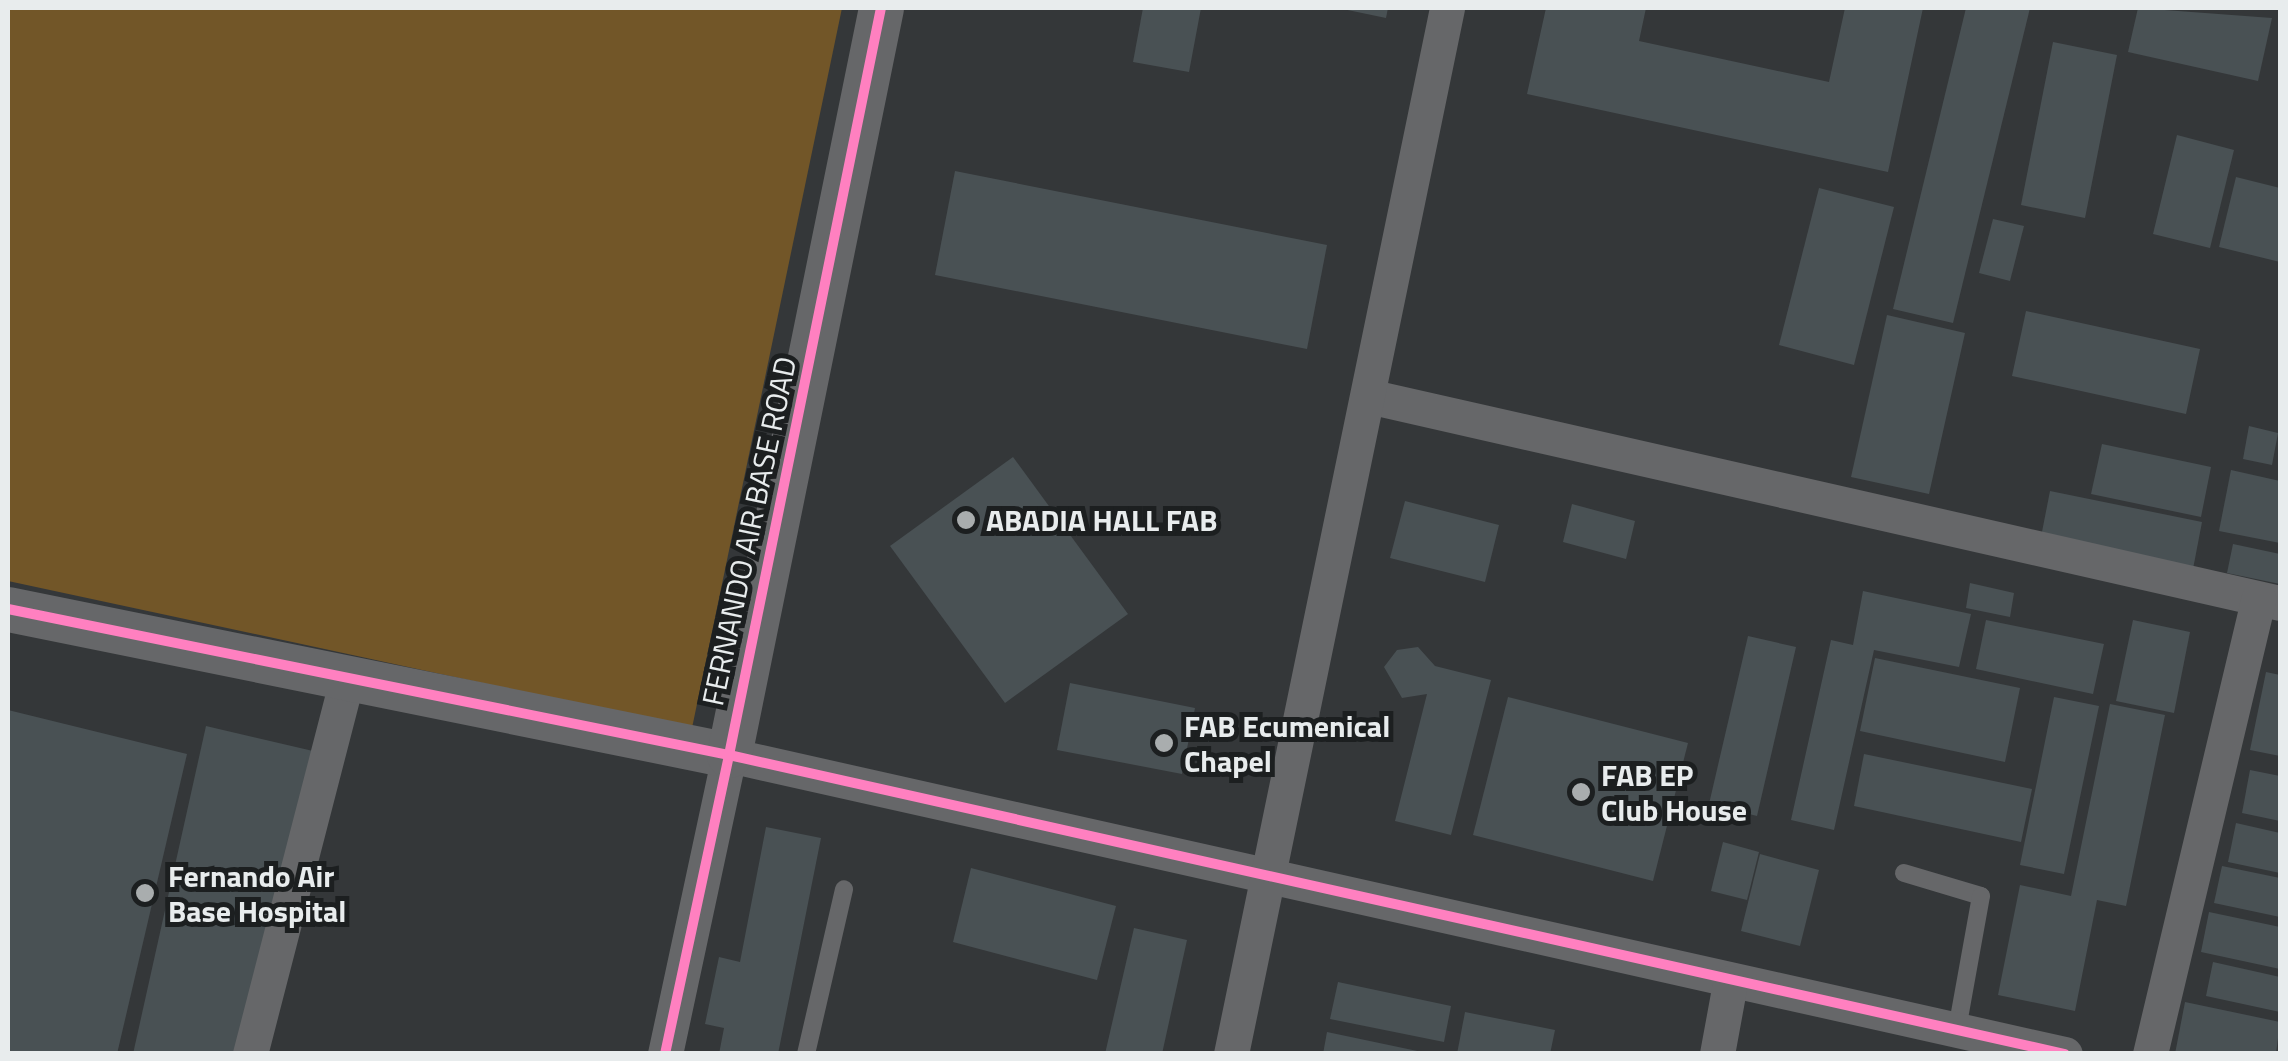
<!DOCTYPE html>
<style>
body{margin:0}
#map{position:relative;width:2288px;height:1061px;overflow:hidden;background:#343739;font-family:"Titillium Web",sans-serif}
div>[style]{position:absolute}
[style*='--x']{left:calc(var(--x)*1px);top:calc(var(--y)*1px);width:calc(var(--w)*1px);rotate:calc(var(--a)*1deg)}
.green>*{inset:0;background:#725628}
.building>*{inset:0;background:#495154}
.service>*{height:18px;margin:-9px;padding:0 9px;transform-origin:9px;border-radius:9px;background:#666769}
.minor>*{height:35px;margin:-17.5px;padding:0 17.5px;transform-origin:17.5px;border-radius:17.5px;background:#666769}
.tertiary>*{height:45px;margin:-22.5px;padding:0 22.5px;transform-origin:22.5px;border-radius:22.5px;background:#666769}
.cycleway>*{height:10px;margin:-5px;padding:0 5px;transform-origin:5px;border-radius:5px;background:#ff80c0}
.dots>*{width:28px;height:28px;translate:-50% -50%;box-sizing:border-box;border:5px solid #1c1f20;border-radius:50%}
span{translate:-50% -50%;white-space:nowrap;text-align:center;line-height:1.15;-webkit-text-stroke:10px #1c1f20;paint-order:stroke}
.poi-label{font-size:30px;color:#e8eced;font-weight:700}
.left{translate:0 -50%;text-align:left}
.street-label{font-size:30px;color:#e8eced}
.frame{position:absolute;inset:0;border:10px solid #e8eced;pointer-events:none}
</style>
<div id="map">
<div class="green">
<i style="clip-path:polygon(8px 8px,842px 8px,692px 728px,8px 581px)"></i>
</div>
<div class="building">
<i style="clip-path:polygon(1143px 8px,1201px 8px,1189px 72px,1133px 62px)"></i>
<i style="clip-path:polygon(1338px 8px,1388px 8px,1386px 18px)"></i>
<i style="clip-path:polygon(1546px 8px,1646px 8px,1639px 41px,1829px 82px,1845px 8px,1923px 8px,1888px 172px,1527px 94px)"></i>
<i style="clip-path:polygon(1966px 8px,2030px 8px,1953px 323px,1893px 309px)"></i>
<i style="clip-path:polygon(2138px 8px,2272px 18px,2258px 81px,2128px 52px)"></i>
<i style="clip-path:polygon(2053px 42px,2117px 55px,2085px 218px,2021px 205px)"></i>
<i style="clip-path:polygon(2177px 135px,2234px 150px,2210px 248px,2153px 234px)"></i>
<i style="clip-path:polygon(955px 171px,1327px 245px,1307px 349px,935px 275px)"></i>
<i style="clip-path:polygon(2236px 177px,2280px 188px,2280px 262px,2219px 247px)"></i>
<i style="clip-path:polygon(1819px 188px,1894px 207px,1854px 365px,1779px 345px)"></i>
<i style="clip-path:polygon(1993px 219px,2024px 226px,2010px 281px,1979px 273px)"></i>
<i style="clip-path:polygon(2026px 311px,2200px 349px,2186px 414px,2012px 376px)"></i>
<i style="clip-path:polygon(1887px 315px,1965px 333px,1929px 494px,1851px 477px)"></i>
<i style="clip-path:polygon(2249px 426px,2278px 433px,2272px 465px,2243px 459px)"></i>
<i style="clip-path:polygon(2102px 444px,2211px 467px,2201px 517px,2091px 494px)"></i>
<i style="clip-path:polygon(1013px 457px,1128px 614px,1005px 703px,890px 546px)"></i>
<i style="clip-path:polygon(2231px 470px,2280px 481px,2280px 543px,2219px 531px)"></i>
<i style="clip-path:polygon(2050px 491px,2202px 522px,2193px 569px,2041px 537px)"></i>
<i style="clip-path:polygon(1405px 501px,1499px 525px,1485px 582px,1390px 558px)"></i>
<i style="clip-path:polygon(1572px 504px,1635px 521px,1626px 559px,1563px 542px)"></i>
<i style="clip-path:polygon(2233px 544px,2280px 554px,2280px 584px,2227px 573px)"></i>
<i style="clip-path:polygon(1970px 583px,2014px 593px,2010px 617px,1966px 608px)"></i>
<i style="clip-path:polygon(1863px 591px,1971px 614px,1959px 667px,1874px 650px,1834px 830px,1791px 820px,1831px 640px,1853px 645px)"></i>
<i style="clip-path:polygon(1986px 620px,2104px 644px,2093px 694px,1976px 669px)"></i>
<i style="clip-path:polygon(2133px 620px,2190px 632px,2174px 713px,2116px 701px)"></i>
<i style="clip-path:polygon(1748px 636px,1796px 647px,1757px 816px,1709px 804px)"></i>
<i style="clip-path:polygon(1418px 647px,1435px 666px,1491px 680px,1451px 835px,1395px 821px,1427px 694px,1402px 698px,1384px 667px,1397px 650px)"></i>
<i style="clip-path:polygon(1875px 658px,2020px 688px,2005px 762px,1860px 731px)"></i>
<i style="clip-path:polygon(2266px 672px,2280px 675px,2280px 756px,2250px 750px)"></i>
<i style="clip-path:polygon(1070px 683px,1195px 708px,1182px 774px,1057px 750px)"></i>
<i style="clip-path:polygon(1508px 697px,1688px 743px,1653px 881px,1473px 835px)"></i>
<i style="clip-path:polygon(2054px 697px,2099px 706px,2064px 874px,2020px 865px)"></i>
<i style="clip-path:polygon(2110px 704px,2165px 715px,2126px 906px,2097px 900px,2075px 1011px,1998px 995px,2020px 885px,2071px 896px)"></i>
<i style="clip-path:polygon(8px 710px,187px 754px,117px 1054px,8px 1054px)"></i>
<i style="clip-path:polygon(206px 726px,313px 751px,247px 1054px,133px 1054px)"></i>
<i style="clip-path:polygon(1864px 754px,2032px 789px,2021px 842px,1854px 806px)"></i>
<i style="clip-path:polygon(2250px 770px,2280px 776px,2280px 821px,2242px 813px)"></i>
<i style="clip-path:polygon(2236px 823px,2280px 833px,2280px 873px,2228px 862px)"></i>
<i style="clip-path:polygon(766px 827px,821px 838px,778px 1054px,719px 1054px,724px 1028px,705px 1024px,719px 957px,740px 962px)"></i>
<i style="clip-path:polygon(1723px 842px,1759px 852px,1747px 900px,1711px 891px)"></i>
<i style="clip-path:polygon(1760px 854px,1819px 870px,1800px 946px,1741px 931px)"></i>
<i style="clip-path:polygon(2222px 866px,2280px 878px,2280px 917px,2214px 903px)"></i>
<i style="clip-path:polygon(971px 868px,1116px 906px,1097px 980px,953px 942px)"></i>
<i style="clip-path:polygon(2209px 912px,2280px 927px,2280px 969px,2201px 952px)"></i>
<i style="clip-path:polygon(1134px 928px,1187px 940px,1162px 1054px,1105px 1054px)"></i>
<i style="clip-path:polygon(2213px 962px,2280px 977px,2280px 1012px,2206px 996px)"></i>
<i style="clip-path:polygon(1338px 982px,1451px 1006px,1444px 1042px,1330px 1019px)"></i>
<i style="clip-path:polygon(2185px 1002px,2280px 1022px,2276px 1054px,2175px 1054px)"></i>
<i style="clip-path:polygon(1465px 1012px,1555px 1030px,1550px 1054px,1457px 1054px)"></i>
<i style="clip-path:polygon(1327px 1032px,1422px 1052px,1422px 1054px,1323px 1054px)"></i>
</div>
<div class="service">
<i style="--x:1904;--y:873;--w:80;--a:16.6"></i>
<i style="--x:1981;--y:896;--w:135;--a:100.2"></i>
<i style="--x:806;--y:1054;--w:169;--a:-77"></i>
</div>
<div class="minor">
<i style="--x:1368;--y:396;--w:935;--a:12.79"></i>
<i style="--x:250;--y:1054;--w:384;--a:-75.5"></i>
<i style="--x:665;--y:1054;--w:306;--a:-77.9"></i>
<i style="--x:729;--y:755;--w:1369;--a:12.62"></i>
<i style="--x:1231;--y:1054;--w:1068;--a:-78.33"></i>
<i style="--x:1717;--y:1054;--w:72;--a:-79.6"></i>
<i style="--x:2150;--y:1054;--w:468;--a:-76.6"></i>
</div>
<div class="tertiary">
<i style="--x:8;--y:609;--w:736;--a:11.45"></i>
<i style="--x:729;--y:755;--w:762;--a:-78.5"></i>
</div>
<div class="cycleway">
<i style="--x:8;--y:609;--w:736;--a:11.45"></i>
<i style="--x:729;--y:755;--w:762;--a:-78.5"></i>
<i style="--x:665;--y:1054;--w:306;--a:-77.9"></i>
<i style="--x:729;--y:755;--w:1369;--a:12.62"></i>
</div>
<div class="dots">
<i style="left:966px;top:520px;background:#a9adae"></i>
<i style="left:1164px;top:743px;background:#a9adae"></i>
<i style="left:1581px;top:792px;background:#a9adae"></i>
<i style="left:145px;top:893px;background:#a9adae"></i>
</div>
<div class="poi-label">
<span class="left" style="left:986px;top:520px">ABADIA HALL FAB</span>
<span class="left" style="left:1184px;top:743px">FAB Ecumenical<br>Chapel</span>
<span class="left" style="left:1601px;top:792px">FAB EP<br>Club House</span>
<span class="left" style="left:168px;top:893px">Fernando Air<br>Base Hospital</span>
</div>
<div class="street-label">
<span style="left:749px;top:531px;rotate:-78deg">FERNANDO AIR BASE ROAD</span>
</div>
<div class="frame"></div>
</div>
